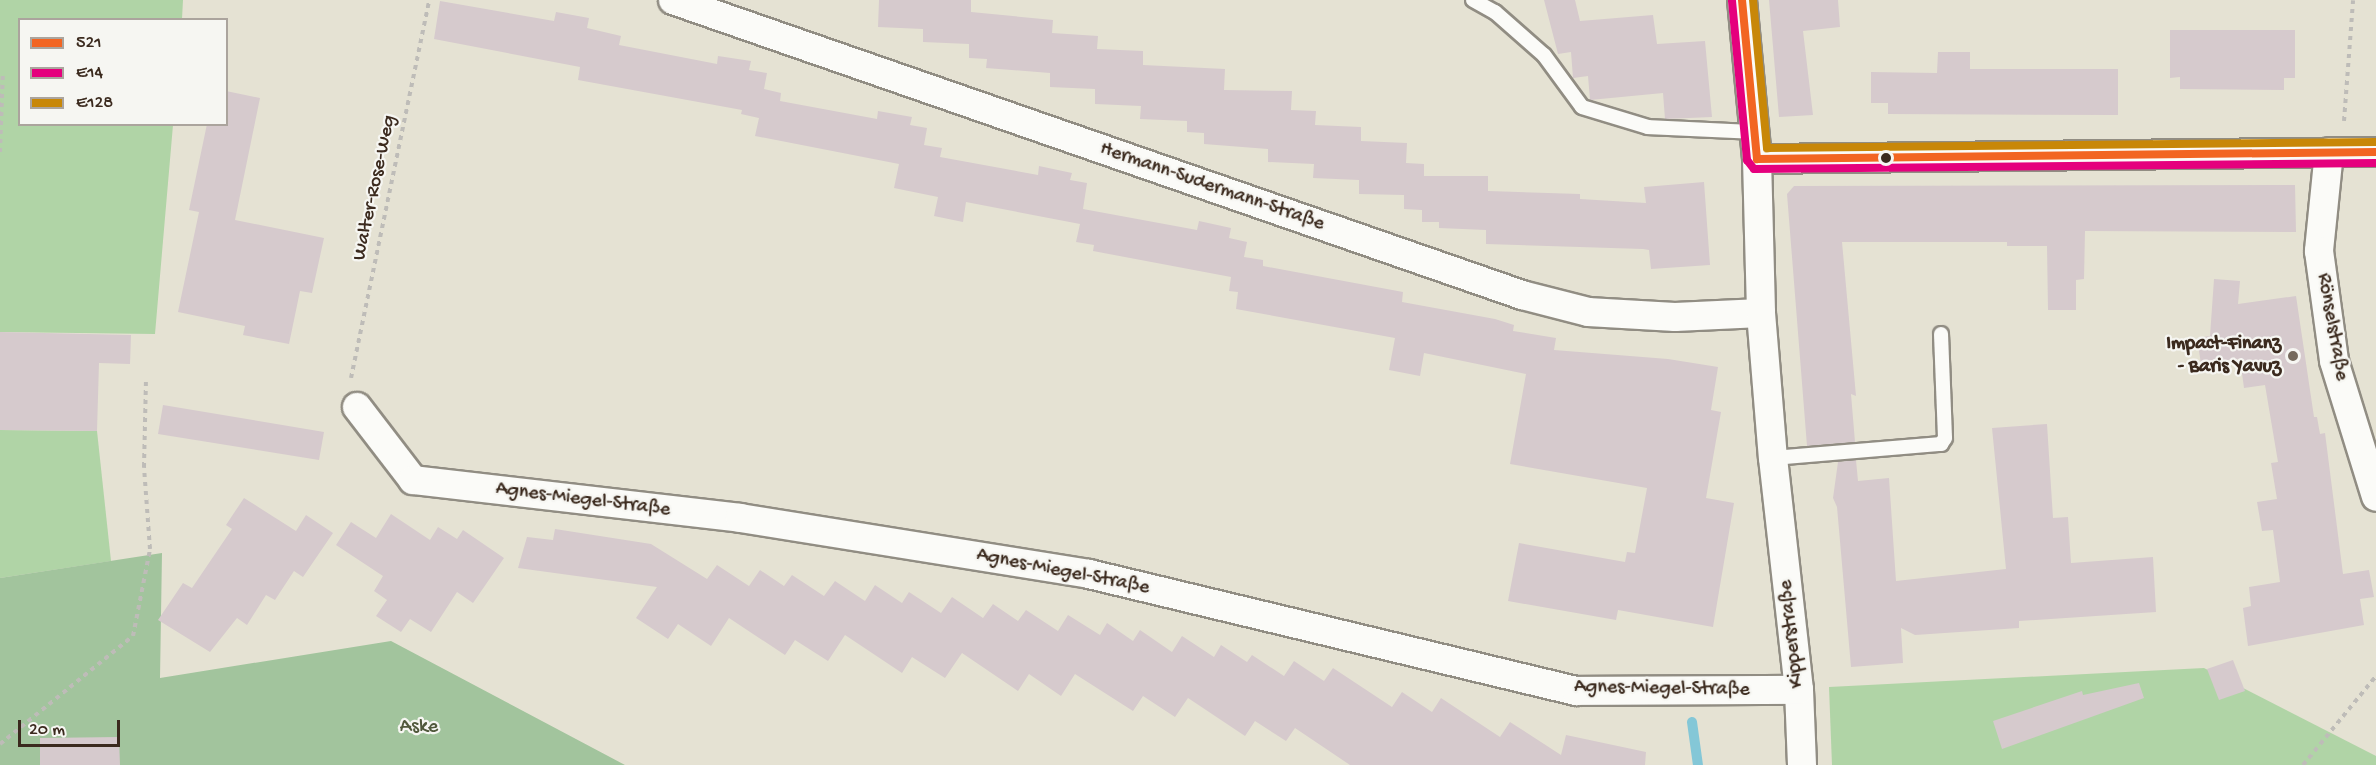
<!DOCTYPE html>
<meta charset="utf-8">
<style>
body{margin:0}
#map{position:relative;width:2376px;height:765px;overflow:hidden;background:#e5e2d3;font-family:"Gochi Hand",sans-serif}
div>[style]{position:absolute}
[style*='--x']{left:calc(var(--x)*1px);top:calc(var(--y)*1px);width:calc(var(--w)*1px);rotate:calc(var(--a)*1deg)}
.green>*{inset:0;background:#b0d4a6}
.forest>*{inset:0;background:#a2c49d}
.stream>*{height:10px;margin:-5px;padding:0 5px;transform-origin:5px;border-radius:5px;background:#84c7d7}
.building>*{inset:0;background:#d6cacd}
.path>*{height:4px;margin-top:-2px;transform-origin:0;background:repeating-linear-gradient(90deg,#bebcb8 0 4.5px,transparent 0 9px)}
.roads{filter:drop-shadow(2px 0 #918d83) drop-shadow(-2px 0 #918d83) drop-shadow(0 2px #918d83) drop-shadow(0 -2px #918d83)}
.lane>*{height:14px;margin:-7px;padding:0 7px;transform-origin:7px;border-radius:7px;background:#fbfbf8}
.street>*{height:28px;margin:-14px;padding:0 14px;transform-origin:14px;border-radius:14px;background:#fbfbf8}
.bus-1>*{height:8px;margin:-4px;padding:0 4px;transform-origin:4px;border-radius:4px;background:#f26522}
.bus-2>*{height:8px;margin:-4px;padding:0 4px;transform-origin:4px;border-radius:4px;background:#e5007d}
.bus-3>*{height:8px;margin:-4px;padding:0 4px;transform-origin:4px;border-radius:4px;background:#c88708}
.dots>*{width:16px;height:16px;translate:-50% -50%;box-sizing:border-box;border:3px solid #f6f6f2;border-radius:50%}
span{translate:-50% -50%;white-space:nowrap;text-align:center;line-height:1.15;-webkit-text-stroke:4.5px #f6f6f2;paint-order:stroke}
.street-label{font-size:20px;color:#3b2a1e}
.poi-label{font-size:20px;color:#3b2a1e;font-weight:700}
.right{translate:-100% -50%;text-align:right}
.park-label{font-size:20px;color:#51593c}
.legend{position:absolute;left:18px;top:18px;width:210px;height:108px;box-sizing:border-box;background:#f6f6f2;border:2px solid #aba49d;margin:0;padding:8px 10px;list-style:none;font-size:18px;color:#3b2a1e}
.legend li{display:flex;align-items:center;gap:12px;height:30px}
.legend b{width:30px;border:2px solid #aba49d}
.scale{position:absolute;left:18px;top:720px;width:102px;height:27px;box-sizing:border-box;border:3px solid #3b2a1e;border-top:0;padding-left:8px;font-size:18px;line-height:21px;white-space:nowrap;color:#3b2a1e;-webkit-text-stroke:4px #f6f6f2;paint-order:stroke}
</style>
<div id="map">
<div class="green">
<i style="clip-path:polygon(0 0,183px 0,182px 19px,20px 20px,20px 124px,173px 125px,155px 334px,0 332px)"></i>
<i style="clip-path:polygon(0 430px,97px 431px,111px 561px,0 578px)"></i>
<i style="clip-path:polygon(2204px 668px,2376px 756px,2376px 765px,1832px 765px,1829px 687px)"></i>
</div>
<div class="forest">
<i style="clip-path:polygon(162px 553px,160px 678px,391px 641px,625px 765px,0 765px,0 578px)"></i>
</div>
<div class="stream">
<i style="--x:1692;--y:722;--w:43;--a:82.1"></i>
</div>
<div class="building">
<i style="clip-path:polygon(879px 0,971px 0,971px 12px,1053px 20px,1052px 33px,1098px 36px,1097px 49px,1143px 51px,1143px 65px,1225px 69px,1224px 90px,1292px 91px,1291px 110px,1316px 111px,1315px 125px,1361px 127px,1361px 141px,1407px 143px,1406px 163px,1424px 164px,1424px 176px,1488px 176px,1488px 191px,1580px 194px,1580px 199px,1646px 203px,1644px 187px,1704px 182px,1710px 265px,1651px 269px,1649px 250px,1643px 249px,1486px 244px,1486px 230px,1439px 228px,1439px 222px,1422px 222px,1422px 210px,1404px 209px,1404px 195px,1359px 194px,1359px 180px,1313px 178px,1314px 164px,1268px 162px,1268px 149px,1204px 144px,1204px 133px,1187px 132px,1187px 121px,1140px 119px,1141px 106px,1095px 104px,1095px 89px,1050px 87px,1050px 73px,986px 68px,987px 59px,969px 58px,969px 44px,923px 42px,923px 29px,878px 27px)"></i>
<i style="clip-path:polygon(1544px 0,1575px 0,1580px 21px,1653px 15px,1657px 44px,1705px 41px,1712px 117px,1665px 119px,1663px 93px,1590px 100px,1588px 76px,1573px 78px,1571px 52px,1558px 54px)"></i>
<i style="clip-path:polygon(1769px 0,1838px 0,1840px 27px,1803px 31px,1813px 115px,1779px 117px)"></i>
<i style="clip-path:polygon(440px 1px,554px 21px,556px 12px,589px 18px,587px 28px,621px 36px,619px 45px,717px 64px,718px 56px,751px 61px,749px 70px,767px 73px,764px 89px,781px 93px,780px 101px,877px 119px,878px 111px,912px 117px,910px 125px,927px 128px,924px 145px,942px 148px,940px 157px,1038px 175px,1039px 166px,1072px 173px,1070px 180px,1087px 183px,1083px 209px,1197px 230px,1199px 221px,1231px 228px,1229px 238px,1247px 242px,1244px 257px,1263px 260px,1263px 266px,1403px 292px,1402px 302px,1495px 319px,1514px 325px,1513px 331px,1556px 338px,1554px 350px,1668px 359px,1718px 367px,1711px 410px,1721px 412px,1706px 498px,1734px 503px,1713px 627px,1618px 610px,1616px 620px,1508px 601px,1519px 543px,1625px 562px,1627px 552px,1635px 553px,1647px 488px,1510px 464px,1526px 374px,1424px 353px,1420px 376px,1389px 370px,1395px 338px,1236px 309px,1238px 292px,1229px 291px,1231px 277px,1093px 251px,1094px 245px,1076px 242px,1080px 224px,966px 202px,963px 222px,934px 216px,938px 197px,894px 188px,899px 164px,755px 136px,759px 118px,741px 114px,742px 110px,578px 80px,580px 67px,434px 39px)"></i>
<i style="clip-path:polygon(2170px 30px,2295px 30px,2295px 78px,2284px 78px,2284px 90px,2180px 89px,2180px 77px,2170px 78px)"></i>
<i style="clip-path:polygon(1938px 52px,1970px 52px,1970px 69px,2118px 69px,2118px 115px,1888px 114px,1888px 103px,1871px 103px,1871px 72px,1937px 73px)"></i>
<i style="clip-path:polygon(226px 91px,260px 98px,235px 220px,324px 238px,312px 293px,300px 291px,289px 344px,243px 335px,245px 326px,178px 312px,199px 212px,189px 210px,207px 124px,226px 124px)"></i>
<i style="clip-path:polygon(2295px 185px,2296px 232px,2085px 231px,2084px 279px,2076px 280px,2076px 310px,2048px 310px,2047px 246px,2007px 246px,2007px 242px,1842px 242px,1856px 396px,1851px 394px,1855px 442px,1807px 446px,1787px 194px,1794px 186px)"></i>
<i style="clip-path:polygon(2214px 279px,2240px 281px,2238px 304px,2296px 296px,2314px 417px,2317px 417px,2320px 434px,2325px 433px,2343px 574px,2369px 570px,2374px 597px,2360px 599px,2364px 625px,2248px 646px,2243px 608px,2251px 606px,2249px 587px,2280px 582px,2273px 530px,2262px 531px,2257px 502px,2277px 499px,2271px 463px,2278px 462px,2265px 385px,2244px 388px,2240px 359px,2201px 364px,2197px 338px,2210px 336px)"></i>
<i style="clip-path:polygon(0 332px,131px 335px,130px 364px,99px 363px,97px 431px,0 430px)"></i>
<i style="clip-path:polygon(163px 405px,324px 432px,319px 460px,158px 434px)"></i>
<i style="clip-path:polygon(2047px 424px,2053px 518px,2068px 517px,2071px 563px,2153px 557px,2156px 612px,2019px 621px,2019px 628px,1915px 635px,1901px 628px,1903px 663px,1851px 667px,1837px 507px,1833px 498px,1838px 462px,1856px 460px,1858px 481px,1889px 478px,1896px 581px,2006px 569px,1992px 428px)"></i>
<i style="clip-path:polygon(244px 498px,296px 531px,306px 515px,333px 533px,303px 577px,294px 571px,275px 600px,266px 595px,247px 625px,237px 618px,210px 652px,158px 620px,183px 583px,192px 588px,232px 529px,226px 525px)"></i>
<i style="clip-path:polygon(391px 514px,430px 540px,438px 527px,457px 539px,463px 530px,504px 558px,473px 603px,457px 592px,431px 632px,410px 619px,401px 632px,376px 616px,387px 600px,374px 591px,383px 576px,336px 545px,351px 522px,376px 538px)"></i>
<i style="clip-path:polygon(555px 529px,651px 544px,707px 579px,717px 565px,749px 586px,760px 570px,784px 586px,792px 575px,824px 596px,835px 581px,865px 601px,875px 585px,902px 603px,909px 592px,941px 613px,952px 597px,983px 618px,993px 604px,1018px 621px,1026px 610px,1058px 631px,1068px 615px,1100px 635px,1107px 623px,1133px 641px,1140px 630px,1172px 652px,1182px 636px,1214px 657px,1221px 645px,1247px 662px,1252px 655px,1284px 676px,1294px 661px,1324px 681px,1333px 668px,1392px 707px,1402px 692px,1432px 712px,1441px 698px,1500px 737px,1510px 722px,1561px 755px,1566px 735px,1646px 752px,1645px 765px,1350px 765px,1295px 728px,1286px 741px,1255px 721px,1245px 736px,1188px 698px,1175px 717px,1143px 696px,1133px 711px,1075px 674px,1061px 696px,1029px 674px,1018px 691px,962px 653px,945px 678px,912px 657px,902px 673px,845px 635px,828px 661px,795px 640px,785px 655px,729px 618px,711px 646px,678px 624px,668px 639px,636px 618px,657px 587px,518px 568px,527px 537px,553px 540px)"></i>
<i style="clip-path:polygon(2233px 660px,2245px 691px,2219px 700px,2207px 669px)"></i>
<i style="clip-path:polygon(2139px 683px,2144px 698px,2002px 749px,1993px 721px,2082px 691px,2083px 695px)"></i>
<i style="clip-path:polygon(119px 737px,120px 765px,40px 765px,40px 738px)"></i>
</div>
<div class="path">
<i style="--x:2344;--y:121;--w:121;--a:-85.7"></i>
<i style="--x:0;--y:152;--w:81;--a:-87.9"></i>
<i style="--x:351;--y:378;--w:386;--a:-78.3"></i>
<i style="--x:0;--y:744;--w:171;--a:-39.1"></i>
<i style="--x:133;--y:636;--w:89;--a:-78.9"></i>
<i style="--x:150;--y:549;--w:82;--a:-94.2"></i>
<i style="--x:144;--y:467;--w:85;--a:-88.7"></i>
<i style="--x:2303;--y:765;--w:115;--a:-50.6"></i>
</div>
<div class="roads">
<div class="lane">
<i style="--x:1473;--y:0;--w:25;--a:29"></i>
<i style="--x:1495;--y:12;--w:65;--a:41.3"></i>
<i style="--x:1544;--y:55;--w:64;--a:53.8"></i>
<i style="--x:1582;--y:107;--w:69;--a:16.9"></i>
<i style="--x:1648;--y:127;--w:107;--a:2.7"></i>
<i style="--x:1773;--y:458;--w:169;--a:-4.8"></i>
<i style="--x:1941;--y:444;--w:7;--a:-56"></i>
<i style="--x:1945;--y:438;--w:104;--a:-92.2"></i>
</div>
<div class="street">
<i style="--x:673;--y:0;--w:899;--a:19.16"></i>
<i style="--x:1522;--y:295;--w:68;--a:14.4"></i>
<i style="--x:1588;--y:312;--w:87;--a:3.3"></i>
<i style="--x:1675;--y:317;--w:86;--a:-2.7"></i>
<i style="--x:1742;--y:0;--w:160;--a:84.6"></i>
<i style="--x:1757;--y:159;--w:154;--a:88.5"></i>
<i style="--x:1761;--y:313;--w:145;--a:85.3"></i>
<i style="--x:1773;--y:458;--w:233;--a:83.6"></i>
<i style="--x:1799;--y:690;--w:75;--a:87.7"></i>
<i style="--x:2329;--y:152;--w:100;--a:95.8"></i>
<i style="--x:2319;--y:251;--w:111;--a:82.2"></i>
<i style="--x:2334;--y:361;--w:142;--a:72.8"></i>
<i style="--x:1757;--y:159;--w:619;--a:-0.65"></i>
<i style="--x:357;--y:407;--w:92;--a:52.5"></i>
<i style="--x:413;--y:480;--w:329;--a:6.6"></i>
<i style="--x:740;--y:518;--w:353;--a:9.1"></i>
<i style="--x:1089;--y:574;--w:501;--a:13.51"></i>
<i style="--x:1576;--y:691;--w:223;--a:-0.3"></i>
</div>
</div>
<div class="bus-1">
<i style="--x:1742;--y:0;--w:160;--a:84.6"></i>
<i style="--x:1757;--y:159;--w:619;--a:-0.65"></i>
</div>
<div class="bus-2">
<i style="--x:1732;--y:1;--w:160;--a:84.6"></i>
<i style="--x:1747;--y:160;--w:11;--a:52"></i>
<i style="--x:1754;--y:169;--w:622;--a:-0.55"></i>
</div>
<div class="bus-3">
<i style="--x:1753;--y:0;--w:149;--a:84.6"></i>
<i style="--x:1767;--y:148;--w:609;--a:-0.56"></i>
</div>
<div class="dots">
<i style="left:1886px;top:158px;background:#3b2a1e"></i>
<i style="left:2293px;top:356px;background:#766a5d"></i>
</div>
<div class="street-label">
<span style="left:1212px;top:187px;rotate:19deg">Hermann-Sudermann-Straße</span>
<span style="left:375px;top:188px;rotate:-78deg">Walter-Rose-Weg</span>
<span style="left:2332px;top:327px;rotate:80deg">Rönselstraße</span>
<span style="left:583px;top:500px;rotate:7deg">Agnes-Miegel-Straße</span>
<span style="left:1063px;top:572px;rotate:11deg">Agnes-Miegel-Straße</span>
<span style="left:1792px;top:634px;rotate:-96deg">Kipperstraße</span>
<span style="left:1662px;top:689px;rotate:1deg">Agnes-Miegel-Straße</span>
</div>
<div class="poi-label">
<span class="right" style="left:2281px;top:356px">Impact-Finanz<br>- Baris Yavuz</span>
</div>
<div class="park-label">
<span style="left:419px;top:727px">Aske</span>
</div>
<ul class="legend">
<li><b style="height:8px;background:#f26522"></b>521</li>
<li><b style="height:8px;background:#e5007d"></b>E14</li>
<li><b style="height:8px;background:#c88708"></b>E128</li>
</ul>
<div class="scale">20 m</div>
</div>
